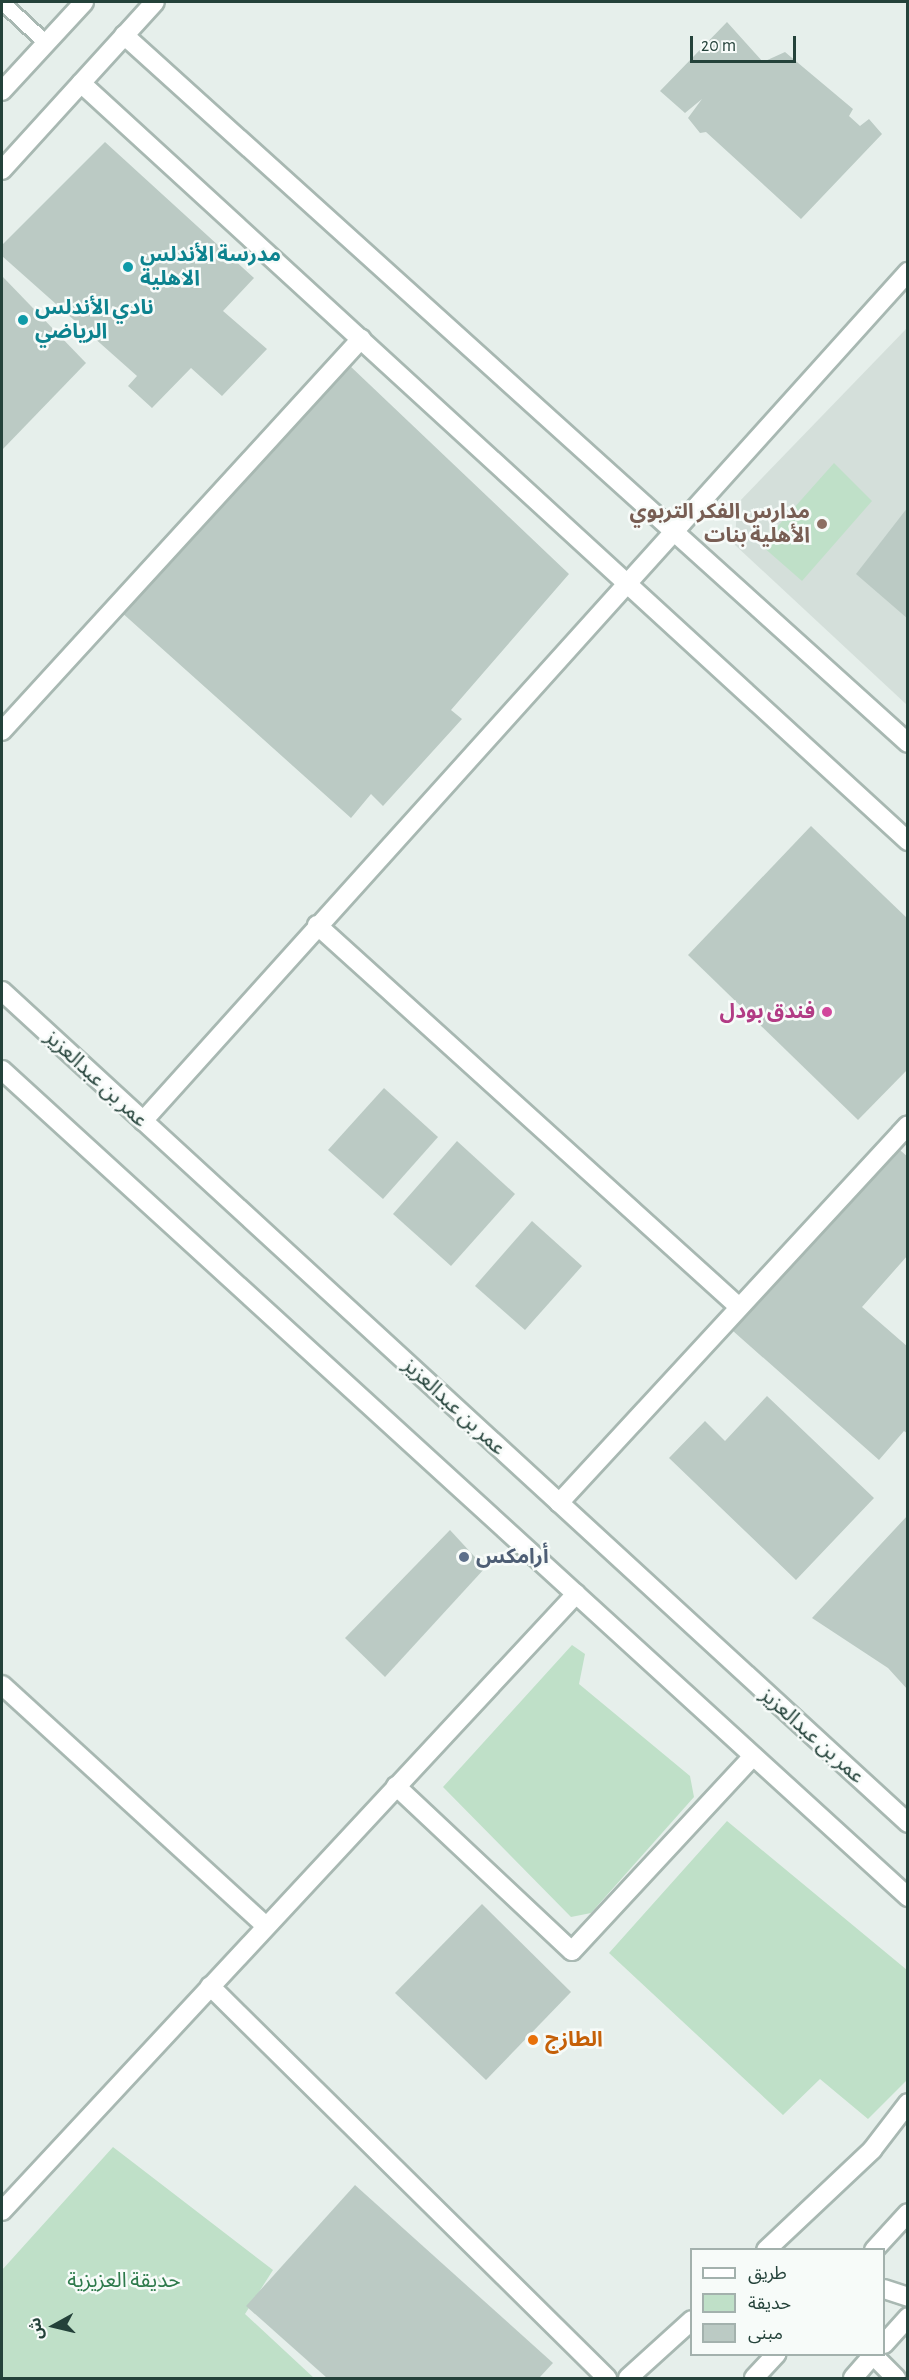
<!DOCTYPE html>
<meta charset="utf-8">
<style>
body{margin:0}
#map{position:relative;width:909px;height:2380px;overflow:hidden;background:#e6efeb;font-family:"Alegreya Sans","Noto Sans Arabic",sans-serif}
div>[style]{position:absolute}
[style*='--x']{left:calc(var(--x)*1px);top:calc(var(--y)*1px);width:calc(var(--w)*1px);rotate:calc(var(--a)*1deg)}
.built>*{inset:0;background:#d4dfda}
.green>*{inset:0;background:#bfe0c8}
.building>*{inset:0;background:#bbcac4}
.roads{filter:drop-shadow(2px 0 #a8b8b2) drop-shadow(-2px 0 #a8b8b2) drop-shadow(0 2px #a8b8b2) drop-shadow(0 -2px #a8b8b2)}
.service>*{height:14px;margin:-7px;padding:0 7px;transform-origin:7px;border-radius:7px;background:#fff}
.minor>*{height:18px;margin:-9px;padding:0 9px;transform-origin:9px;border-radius:9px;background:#fff}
.tertiary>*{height:18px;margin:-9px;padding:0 9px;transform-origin:9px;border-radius:9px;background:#fff}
.dots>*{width:16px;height:16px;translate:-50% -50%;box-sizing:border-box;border:3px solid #f7fbf9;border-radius:50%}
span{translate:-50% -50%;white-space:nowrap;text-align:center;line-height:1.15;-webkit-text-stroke:5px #f7fbf9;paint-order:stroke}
.culture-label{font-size:21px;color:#0d838f;font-weight:700}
.left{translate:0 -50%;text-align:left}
.education-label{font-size:21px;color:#785e54;font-weight:700}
.right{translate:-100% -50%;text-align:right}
.hotel-label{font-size:21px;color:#b23c85;font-weight:700}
.street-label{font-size:21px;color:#24423a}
.service-label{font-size:21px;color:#4e5e75;font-weight:700}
.food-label{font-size:21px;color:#c56008;font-weight:700}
.park-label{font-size:21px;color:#2d7a4b}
.frame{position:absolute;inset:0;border:3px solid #24423a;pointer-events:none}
.legend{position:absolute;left:690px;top:2248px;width:195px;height:108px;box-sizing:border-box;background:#f7fbf9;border:2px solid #a3b1ad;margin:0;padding:8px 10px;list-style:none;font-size:18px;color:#24423a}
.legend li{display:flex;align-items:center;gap:12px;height:30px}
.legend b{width:30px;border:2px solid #a3b1ad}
.north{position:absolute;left:24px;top:2296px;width:60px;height:60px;-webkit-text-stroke:4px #f7fbf9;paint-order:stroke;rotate:262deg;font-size:16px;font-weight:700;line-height:24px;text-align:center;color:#24423a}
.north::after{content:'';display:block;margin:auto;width:21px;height:27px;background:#24423a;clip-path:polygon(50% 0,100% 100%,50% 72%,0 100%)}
.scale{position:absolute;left:690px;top:36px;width:106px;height:27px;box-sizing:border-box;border:3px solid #24423a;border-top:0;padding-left:8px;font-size:18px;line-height:21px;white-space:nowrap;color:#24423a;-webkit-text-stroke:4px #f7fbf9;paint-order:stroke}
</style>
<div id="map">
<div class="built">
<i style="clip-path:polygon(907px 328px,907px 705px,735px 545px,737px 504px)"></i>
</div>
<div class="green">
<i style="clip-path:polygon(834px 463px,872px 501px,802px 581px,761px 545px)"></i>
<i style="clip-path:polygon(572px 1645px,585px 1654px,579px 1684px,690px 1776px,694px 1797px,591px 1913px,571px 1917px,443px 1787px)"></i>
<i style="clip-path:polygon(727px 1821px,907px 1970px,907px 2080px,868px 2119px,820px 2079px,783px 2115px,609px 1953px)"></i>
<i style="clip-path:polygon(113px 2147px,273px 2270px,245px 2314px,314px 2378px,2px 2378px,2px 2270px)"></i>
</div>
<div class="building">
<i style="clip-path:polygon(727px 22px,763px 62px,785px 52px,853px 109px,849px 116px,860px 126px,869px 119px,882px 134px,801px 219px,706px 132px,700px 133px,688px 118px,702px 99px,685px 113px,660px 91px)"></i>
<i style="clip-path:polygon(105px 142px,254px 278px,223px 311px,267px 349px,222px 396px,191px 368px,152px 408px,128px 386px,137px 376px,2px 256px,2px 245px)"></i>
<i style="clip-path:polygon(2px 276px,86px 363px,2px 450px)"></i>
<i style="clip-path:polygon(349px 365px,569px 574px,451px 710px,462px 719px,383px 806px,371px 794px,351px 818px,120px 611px)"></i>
<i style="clip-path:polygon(908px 507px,908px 619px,856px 574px)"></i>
<i style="clip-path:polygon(811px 826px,908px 919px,908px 1069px,858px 1120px,688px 955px)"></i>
<i style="clip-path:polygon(384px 1088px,438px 1137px,383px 1199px,328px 1150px)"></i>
<i style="clip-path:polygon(457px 1141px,515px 1194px,451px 1266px,393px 1214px)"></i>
<i style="clip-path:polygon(894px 1145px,908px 1157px,908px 1255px,862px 1307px,908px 1347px,908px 1434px,904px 1431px,879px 1460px,733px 1331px)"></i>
<i style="clip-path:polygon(532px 1221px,582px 1266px,525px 1330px,475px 1286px)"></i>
<i style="clip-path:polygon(767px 1396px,874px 1498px,796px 1580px,669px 1458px,705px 1421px,725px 1441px)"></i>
<i style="clip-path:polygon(908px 1515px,908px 1690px,888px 1668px,812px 1618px)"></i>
<i style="clip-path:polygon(450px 1530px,485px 1568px,385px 1677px,345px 1638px)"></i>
<i style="clip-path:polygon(482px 1904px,571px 1992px,486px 2080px,395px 1993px)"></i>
<i style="clip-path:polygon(355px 2185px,553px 2363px,539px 2378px,327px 2378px,246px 2306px)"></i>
</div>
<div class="roads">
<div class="service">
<i style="--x:2;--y:2;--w:60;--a:43"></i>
</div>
<div class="minor">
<i style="--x:124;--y:35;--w:1056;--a:42.08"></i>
<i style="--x:81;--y:83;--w:1122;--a:42.51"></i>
<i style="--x:2;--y:731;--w:532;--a:-47.52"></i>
<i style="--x:317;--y:925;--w:569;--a:42.15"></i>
<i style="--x:143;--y:1121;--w:1143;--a:-47.98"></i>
<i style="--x:559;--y:1503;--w:514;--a:-47.28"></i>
<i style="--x:2;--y:1685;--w:357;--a:42.4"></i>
<i style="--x:396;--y:1786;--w:241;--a:43.2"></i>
<i style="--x:572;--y:1951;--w:266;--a:-47.1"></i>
<i style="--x:210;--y:1986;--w:558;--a:44.64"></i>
<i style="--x:2;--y:2211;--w:843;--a:-47.07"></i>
<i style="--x:766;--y:2250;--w:146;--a:-43.3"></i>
<i style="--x:872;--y:2150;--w:59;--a:-52.5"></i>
<i style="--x:628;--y:2378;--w:86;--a:-42.2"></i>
</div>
<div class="tertiary">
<i style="--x:2;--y:91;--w:121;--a:-47.3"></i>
<i style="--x:2;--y:170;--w:227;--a:-47.7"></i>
<i style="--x:2;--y:991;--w:1230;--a:42.56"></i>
<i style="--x:2;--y:1070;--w:1227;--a:42.39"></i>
<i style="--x:874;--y:2250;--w:50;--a:-47.4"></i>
<i style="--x:884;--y:2289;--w:25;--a:18"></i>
<i style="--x:884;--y:2344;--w:36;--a:-48"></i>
<i style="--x:872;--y:2354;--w:34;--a:45"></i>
<i style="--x:754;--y:2378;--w:33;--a:-47"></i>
<i style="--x:853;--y:2378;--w:32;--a:-49"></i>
</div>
</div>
<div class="dots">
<i style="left:128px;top:267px;background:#0f9aa8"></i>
<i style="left:23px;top:320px;background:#0f9aa8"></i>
<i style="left:822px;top:524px;background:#8d6e63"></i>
<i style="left:827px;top:1012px;background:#d1479c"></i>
<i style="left:464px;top:1557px;background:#5c6f8a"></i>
<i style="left:533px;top:2040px;background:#e8710a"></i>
</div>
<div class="culture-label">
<span class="left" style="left:140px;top:267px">مدرسة الأندلس<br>الاهلية</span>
<span class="left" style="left:35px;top:320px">نادي الأندلس<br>الرياضي</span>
</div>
<div class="education-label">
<span class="right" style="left:810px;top:524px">مدارس الفكر التربوي<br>الأهلية بنات</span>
</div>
<div class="hotel-label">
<span class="right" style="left:815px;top:1012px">فندق بودل</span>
</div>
<div class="street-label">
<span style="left:96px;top:1079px;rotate:43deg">عمر بن عبدالعزيز</span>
<span style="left:454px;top:1407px;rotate:43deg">عمر بن عبدالعزيز</span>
<span style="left:812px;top:1736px;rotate:42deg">عمر بن عبدالعزيز</span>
</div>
<div class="service-label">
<span class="left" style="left:476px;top:1557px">أرامكس</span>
</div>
<div class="food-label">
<span class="left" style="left:545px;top:2040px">الطازج</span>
</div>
<div class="park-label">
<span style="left:124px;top:2281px">حديقة العزيزية</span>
</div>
<div class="frame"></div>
<ul class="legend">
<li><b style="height:8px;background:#fff"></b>طريق</li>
<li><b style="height:16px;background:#bfe0c8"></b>حديقة</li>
<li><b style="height:16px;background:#bbcac4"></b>مبنى</li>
</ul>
<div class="north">ش</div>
<div class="scale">20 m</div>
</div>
